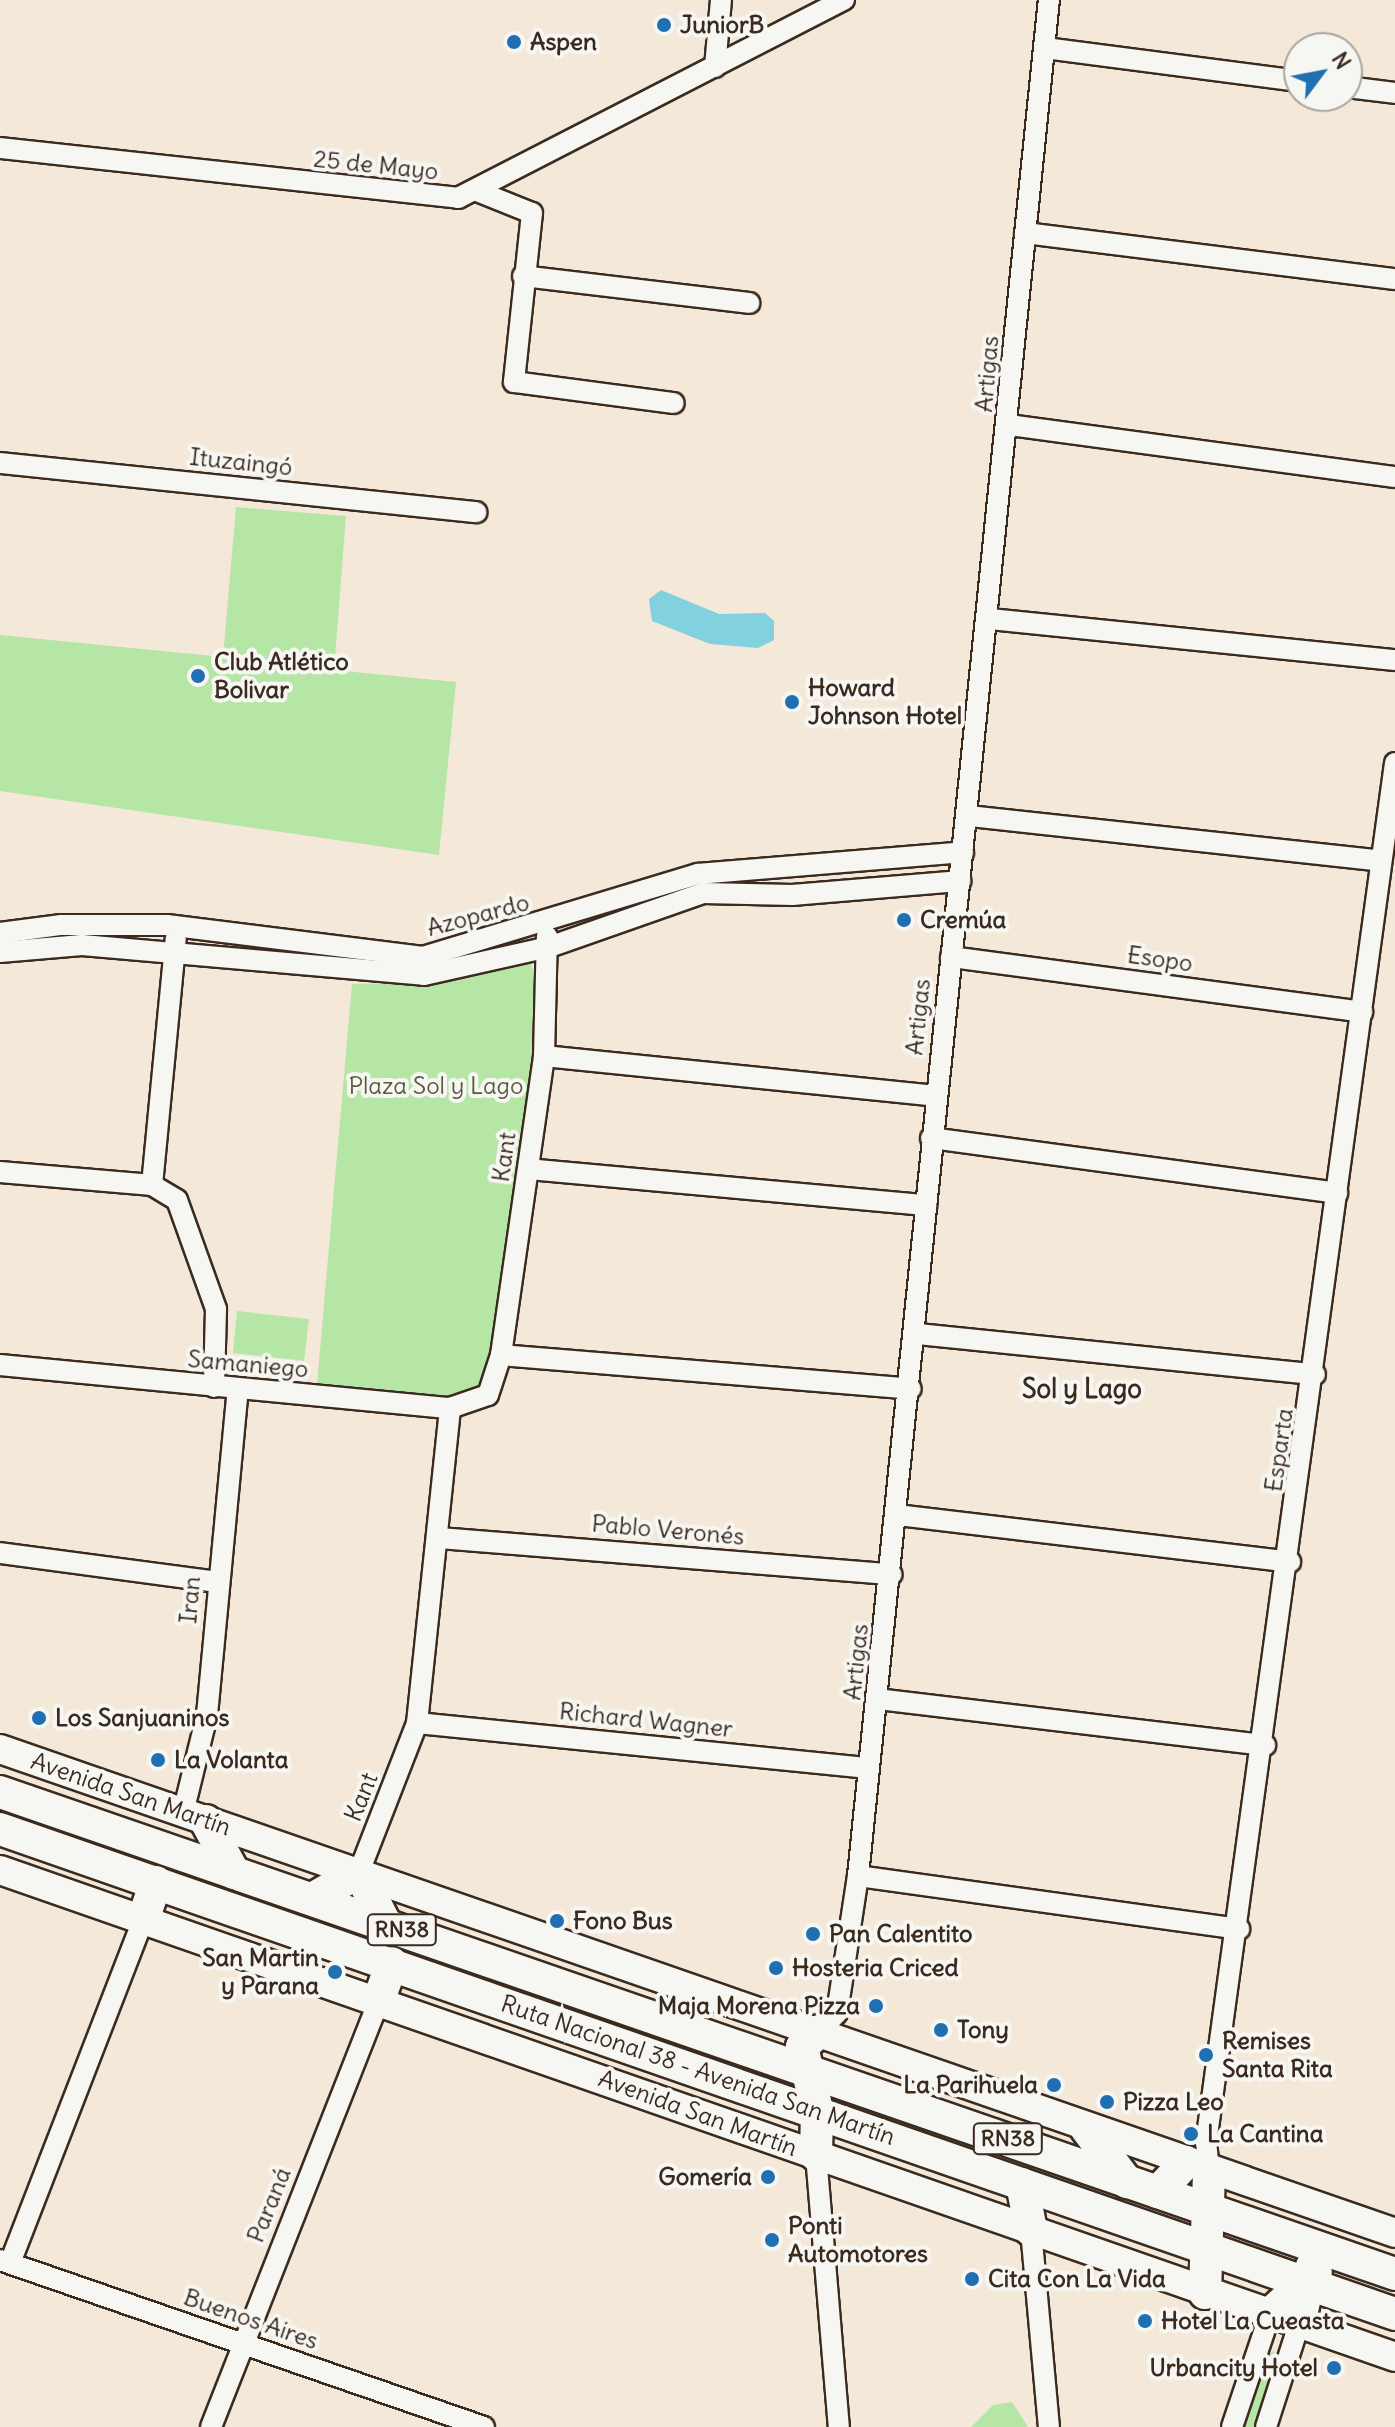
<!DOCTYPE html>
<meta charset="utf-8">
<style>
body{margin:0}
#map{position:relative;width:1395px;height:2427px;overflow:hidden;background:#f4e8d9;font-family:Delius,sans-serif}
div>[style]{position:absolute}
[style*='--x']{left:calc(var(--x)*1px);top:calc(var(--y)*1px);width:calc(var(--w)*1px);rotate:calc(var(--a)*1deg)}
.green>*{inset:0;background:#b5e6a6}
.water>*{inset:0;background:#82d1df}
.roads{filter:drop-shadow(2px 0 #3b2a1e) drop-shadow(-2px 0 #3b2a1e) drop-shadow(0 2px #3b2a1e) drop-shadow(0 -2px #3b2a1e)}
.street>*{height:20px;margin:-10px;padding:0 10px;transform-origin:10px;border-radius:10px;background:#f6f6f2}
.secondary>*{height:28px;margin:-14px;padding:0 14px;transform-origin:14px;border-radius:14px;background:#f6f6f2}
.primary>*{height:32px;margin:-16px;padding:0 16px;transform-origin:16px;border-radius:16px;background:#f6f6f2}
.dots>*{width:22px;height:22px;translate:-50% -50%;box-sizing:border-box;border:4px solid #f6f6f2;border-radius:50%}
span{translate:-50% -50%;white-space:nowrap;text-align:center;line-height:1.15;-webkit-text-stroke:8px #f6f6f2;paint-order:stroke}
.shield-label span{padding:2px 6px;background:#f6f6f2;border:2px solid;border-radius:6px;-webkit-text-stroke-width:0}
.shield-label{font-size:22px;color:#3b2a1e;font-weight:700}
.poi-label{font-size:24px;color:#3b2a1e;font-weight:700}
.left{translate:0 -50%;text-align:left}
.right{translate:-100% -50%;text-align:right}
.street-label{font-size:24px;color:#3b2a1e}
.park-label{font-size:24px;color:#5a5940}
.neighbourhood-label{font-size:26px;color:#3b2a1e;font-weight:700}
.north{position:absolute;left:1283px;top:32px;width:80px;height:80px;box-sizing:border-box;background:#f6f6f2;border:2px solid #aba49d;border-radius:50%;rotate:58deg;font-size:22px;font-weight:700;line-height:32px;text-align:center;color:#3b2a1e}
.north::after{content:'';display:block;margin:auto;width:28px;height:36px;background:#1f6fb2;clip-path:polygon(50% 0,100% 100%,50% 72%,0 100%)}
</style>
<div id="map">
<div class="green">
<i style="clip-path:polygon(236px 507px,346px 516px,334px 670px,456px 682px,439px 855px,0 791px,0 635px,223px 657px)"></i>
<i style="clip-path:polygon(529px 961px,536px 974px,535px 1050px,486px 1382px,455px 1401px,317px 1384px,352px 984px,433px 983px)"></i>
<i style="clip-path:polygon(237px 1311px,309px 1319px,304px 1361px,233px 1353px)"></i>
<i style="clip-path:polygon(1275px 2350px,1259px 2427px,1242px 2427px,1266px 2356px)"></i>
<i style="clip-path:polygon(1012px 2402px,1028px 2427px,971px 2427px,993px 2405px)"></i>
</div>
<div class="water">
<i style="clip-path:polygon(661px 590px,719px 614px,765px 613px,774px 621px,774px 640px,758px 648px,710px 644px,652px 621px,649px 599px)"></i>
</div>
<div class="roads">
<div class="street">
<i style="--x:1045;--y:48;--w:256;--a:7.4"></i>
<i style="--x:715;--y:67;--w:67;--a:-84.9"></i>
<i style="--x:1347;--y:87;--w:48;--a:7.1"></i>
<i style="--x:0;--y:148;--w:461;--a:6.2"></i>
<i style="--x:458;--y:198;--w:434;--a:-27.2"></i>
<i style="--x:477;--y:191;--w:59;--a:21.8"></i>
<i style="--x:532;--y:213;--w:170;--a:96.1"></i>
<i style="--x:514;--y:382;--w:161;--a:7.5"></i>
<i style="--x:1025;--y:233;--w:373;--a:7.1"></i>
<i style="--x:523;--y:276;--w:228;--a:6.8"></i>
<i style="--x:1009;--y:425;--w:389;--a:7.7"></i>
<i style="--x:0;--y:463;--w:479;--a:5.9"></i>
<i style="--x:990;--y:619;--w:407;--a:5.8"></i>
<i style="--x:969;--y:816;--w:414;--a:6.2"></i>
<i style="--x:0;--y:933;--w:62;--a:-7.5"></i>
<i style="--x:61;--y:925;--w:106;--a:0"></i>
<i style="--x:167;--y:925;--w:258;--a:7.1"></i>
<i style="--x:423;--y:957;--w:287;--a:-16.8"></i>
<i style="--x:698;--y:874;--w:266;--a:-4.7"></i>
<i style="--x:0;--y:952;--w:82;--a:-4.9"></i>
<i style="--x:82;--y:945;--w:343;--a:5"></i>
<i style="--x:424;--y:975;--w:128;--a:-12.6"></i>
<i style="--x:549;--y:947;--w:163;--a:-19.3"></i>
<i style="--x:703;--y:893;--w:90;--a:1.3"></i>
<i style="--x:793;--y:895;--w:168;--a:-4.8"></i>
<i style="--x:951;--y:957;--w:415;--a:7.6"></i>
<i style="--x:544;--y:1056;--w:394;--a:5.8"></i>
<i style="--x:931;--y:1138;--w:410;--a:7.7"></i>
<i style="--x:528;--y:1169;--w:400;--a:5.2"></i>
<i style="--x:0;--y:1172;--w:153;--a:4.9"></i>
<i style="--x:152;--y:1185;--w:29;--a:31"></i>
<i style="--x:177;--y:1200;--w:116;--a:70.3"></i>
<i style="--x:216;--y:1309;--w:78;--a:91.5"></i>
<i style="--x:152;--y:1185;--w:248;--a:-84.5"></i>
<i style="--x:918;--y:1334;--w:399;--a:5.8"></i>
<i style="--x:501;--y:1355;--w:411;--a:4.7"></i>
<i style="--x:0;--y:1365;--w:452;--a:5.5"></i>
<i style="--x:450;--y:1408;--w:40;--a:-18.9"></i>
<i style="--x:488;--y:1395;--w:42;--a:-72"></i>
<i style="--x:501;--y:1355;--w:302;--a:-81.8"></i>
<i style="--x:544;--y:1056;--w:120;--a:-88.6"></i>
<i style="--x:898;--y:1515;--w:395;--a:6.8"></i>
<i style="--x:440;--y:1538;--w:453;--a:4.6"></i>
<i style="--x:0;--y:1553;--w:219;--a:7.6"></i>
<i style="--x:878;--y:1699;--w:390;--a:6.8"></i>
<i style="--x:417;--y:1723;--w:454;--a:5.7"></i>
<i style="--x:183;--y:1813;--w:101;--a:-76.2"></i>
<i style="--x:207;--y:1715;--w:326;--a:-84.6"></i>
<i style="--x:359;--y:1872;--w:160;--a:-68.7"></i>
<i style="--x:417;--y:1723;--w:317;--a:-84"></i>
<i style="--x:858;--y:1876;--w:385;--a:7.9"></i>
<i style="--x:819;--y:2031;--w:25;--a:-45"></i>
<i style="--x:837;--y:2013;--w:139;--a:-81.3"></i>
<i style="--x:858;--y:1876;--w:1886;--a:-84.19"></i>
<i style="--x:816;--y:2155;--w:273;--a:85.2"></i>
<i style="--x:1209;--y:2170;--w:27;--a:-96"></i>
<i style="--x:1206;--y:2143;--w:1393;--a:-82.2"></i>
<i style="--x:1031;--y:2230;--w:198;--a:84.8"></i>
<i style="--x:0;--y:2260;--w:512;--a:19.04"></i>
<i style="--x:10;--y:2263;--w:368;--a:-68.8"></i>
<i style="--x:211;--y:2427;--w:457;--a:-68.5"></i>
<i style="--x:1232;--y:2427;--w:119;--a:-71.4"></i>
<i style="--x:1266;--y:2427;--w:108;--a:-72.2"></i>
</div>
<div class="secondary">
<i style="--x:0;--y:1749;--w:1477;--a:19.13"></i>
<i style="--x:0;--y:1870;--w:1478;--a:19.24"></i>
</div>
<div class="primary">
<i style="--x:0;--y:1792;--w:1476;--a:19.06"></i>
<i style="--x:206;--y:1821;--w:59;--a:61.7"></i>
<i style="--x:0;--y:1829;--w:1477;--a:19.17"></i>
<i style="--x:312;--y:1899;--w:54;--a:-29.9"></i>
<i style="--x:359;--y:1872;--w:59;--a:63"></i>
<i style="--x:143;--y:1920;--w:40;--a:-71.1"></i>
<i style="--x:378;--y:2002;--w:41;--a:-70.3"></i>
<i style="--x:1086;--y:2128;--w:68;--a:52.8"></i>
<i style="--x:816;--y:2155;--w:45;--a:-88.7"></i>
<i style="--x:817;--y:2110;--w:65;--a:-103.4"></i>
<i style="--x:802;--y:2047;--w:23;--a:-43"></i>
<i style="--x:1022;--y:2184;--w:47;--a:78.9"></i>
<i style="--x:1158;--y:2192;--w:41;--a:-47"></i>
<i style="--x:1205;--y:2293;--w:123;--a:-88.1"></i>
<i style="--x:1270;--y:2314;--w:62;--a:-42.4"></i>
<i style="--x:1299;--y:2324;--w:59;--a:-77.4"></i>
</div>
</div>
<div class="dots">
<i style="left:664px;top:25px;background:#1f6fb2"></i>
<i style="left:514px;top:42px;background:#1f6fb2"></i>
<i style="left:198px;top:676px;background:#1f6fb2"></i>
<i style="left:792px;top:702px;background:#1f6fb2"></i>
<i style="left:904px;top:920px;background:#1f6fb2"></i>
<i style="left:39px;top:1718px;background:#1f6fb2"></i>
<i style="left:158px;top:1760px;background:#1f6fb2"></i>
<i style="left:557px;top:1921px;background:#1f6fb2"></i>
<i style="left:813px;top:1934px;background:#1f6fb2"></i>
<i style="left:776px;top:1968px;background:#1f6fb2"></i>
<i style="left:335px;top:1972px;background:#1f6fb2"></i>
<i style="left:876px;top:2006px;background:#1f6fb2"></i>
<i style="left:941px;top:2030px;background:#1f6fb2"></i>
<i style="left:1206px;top:2055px;background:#1f6fb2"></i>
<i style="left:1054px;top:2085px;background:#1f6fb2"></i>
<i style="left:1107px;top:2102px;background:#1f6fb2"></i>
<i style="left:1191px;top:2134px;background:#1f6fb2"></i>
<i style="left:768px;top:2177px;background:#1f6fb2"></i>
<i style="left:772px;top:2240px;background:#1f6fb2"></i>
<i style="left:972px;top:2279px;background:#1f6fb2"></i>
<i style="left:1145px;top:2321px;background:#1f6fb2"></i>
<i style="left:1334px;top:2368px;background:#1f6fb2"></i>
</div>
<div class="shield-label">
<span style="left:402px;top:1930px">RN38</span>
<span style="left:1008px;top:2139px">RN38</span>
</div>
<div class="poi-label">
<span class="left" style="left:680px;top:25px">JuniorB</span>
<span class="left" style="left:530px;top:42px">Aspen</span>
<span class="left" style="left:214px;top:676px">Club Atlético<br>Bolivar</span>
<span class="left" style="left:808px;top:702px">Howard<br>Johnson Hotel</span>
<span class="left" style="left:920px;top:920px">Cremúa</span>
<span class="left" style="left:55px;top:1718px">Los Sanjuaninos</span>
<span class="left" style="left:174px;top:1760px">La Volanta</span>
<span class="left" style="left:573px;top:1921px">Fono Bus</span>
<span class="left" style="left:829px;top:1934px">Pan Calentito</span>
<span class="right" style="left:319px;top:1972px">San Martin<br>y Parana</span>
<span class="left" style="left:792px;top:1968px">Hosteria Criced</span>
<span class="right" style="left:860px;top:2006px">Maja Morena Pizza</span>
<span class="left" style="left:957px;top:2030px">Tony</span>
<span class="left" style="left:1222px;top:2055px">Remises<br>Santa Rita</span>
<span class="right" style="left:1038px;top:2085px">La Parihuela</span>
<span class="left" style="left:1123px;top:2102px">Pizza Leo</span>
<span class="left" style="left:1207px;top:2134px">La Cantina</span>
<span class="right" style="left:752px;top:2177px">Gomería</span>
<span class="left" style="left:788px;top:2240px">Ponti<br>Automotores</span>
<span class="left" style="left:988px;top:2279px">Cita Con La Vida</span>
<span class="left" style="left:1161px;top:2321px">Hotel La Cueasta</span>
<span class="right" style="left:1318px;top:2368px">Urbancity Hotel</span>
</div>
<div class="street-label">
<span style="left:376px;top:165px;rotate:6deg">25 de Mayo</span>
<span style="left:987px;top:374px;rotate:-85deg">Artigas</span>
<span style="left:241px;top:462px;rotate:6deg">Ituzaingó</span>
<span style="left:478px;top:915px;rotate:-15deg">Azopardo</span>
<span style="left:1160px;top:959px;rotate:8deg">Esopo</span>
<span style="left:918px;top:1017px;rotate:-84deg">Artigas</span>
<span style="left:504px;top:1157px;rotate:-82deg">Kant</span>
<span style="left:248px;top:1364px;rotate:5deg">Samaniego</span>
<span style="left:1279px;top:1450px;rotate:-82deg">Esparta</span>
<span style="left:668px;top:1530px;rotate:5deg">Pablo Veronés</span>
<span style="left:190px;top:1600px;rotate:-85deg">Iran</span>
<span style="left:856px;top:1662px;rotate:-84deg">Artigas</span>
<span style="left:646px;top:1720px;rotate:6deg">Richard Wagner</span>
<span style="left:131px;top:1794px;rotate:19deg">Avenida San Martín</span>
<span style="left:361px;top:1797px;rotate:-68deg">Kant</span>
<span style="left:698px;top:2070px;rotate:19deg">Ruta Nacional 38 - Avenida San Martín</span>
<span style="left:698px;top:2113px;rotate:20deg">Avenida San Martín</span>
<span style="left:269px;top:2205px;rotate:-68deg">Paraná</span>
<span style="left:251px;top:2319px;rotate:19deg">Buenos Aires</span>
</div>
<div class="park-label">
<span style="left:436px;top:1086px">Plaza Sol y Lago</span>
</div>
<div class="neighbourhood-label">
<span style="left:1082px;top:1389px">Sol y Lago</span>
</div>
<div class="north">N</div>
</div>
